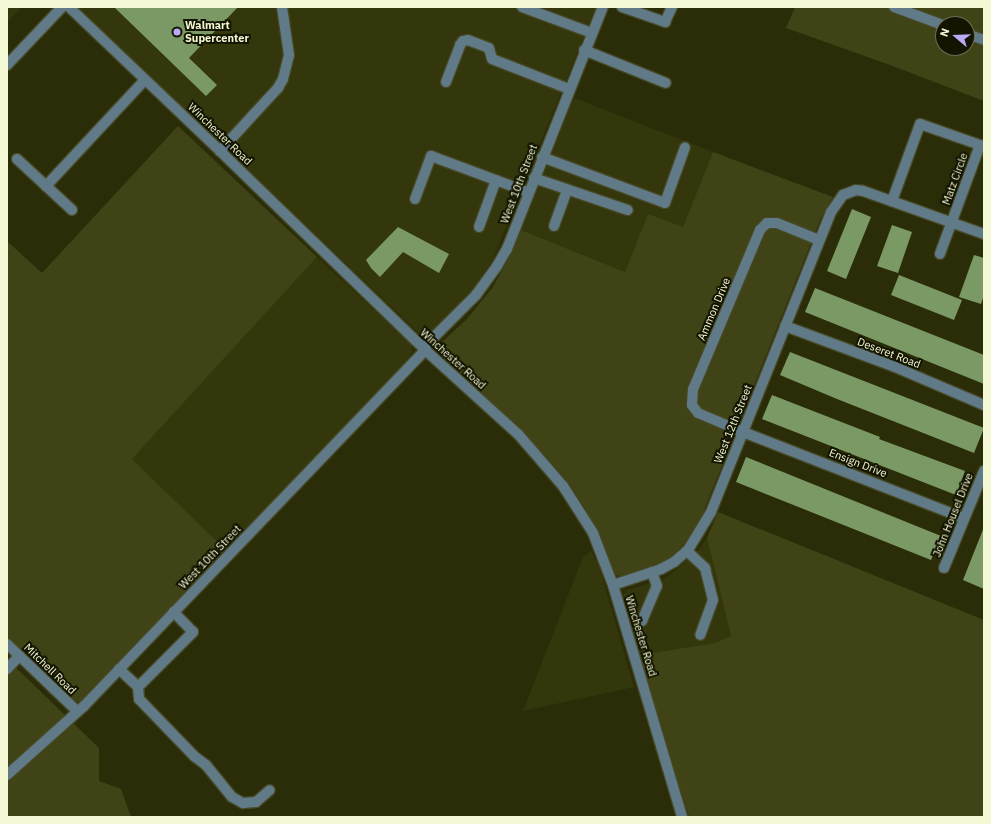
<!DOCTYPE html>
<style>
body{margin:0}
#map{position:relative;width:991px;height:824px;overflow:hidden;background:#2b2d08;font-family:"IBM Plex Sans",sans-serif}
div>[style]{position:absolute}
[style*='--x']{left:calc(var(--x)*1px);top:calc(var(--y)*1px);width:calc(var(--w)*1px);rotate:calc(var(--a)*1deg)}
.built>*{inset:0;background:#34370c}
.green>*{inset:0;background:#404315}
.building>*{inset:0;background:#7a9965}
.roads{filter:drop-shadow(1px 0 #474925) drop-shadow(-1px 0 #474925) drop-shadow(0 1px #474925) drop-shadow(0 -1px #474925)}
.minor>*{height:10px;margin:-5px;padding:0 5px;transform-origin:5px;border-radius:5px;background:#617a88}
.dots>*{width:11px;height:11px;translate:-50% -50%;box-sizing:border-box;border:2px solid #131500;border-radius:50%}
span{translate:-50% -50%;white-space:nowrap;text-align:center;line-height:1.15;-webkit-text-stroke:4px #131500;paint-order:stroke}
.poi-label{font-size:11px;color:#f4f8d5;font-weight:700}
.left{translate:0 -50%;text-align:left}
.street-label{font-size:11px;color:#f4f8d5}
.frame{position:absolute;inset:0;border:8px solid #f4f8d5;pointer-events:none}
.north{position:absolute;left:935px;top:16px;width:40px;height:40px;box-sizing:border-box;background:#131500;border:1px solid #6d7055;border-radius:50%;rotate:289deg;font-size:11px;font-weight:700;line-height:16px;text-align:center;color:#f4f8d5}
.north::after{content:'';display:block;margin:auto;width:14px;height:18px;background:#baaaf7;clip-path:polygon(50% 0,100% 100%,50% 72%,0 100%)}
</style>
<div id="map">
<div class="built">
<i style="clip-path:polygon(7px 7px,22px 7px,7px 22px)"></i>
<i style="clip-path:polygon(77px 7px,596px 7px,493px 259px,476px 285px,436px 330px,428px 335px,420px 334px)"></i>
<i style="clip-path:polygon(574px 98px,713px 152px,683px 227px,648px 215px,625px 272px,521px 230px)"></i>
<i style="clip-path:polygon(317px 257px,411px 344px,412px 351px,410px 357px,226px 550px,132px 459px)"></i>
<i style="clip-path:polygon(707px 538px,731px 636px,715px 643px,638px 655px,622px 603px,622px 597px,627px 590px,662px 580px,676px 570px,698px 550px)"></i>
<i style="clip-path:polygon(591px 551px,599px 566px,634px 687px,523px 711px,583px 557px)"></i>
</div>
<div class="green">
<i style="clip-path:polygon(evenodd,795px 7px,984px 7px,984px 101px,890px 65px,786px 28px,795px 7px,943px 24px,967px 24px,967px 48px,943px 48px,943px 24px)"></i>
<i style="clip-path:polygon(178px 126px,317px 257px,132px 459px,226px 550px,84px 699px,78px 702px,70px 698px,7px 638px,7px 241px,42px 273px)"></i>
<i style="clip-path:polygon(713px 152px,833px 197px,821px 218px,699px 523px,687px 541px,672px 556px,658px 566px,624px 577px,616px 575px,603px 544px,586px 510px,568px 482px,543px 453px,441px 356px,440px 349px,443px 341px,466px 320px,493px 287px,508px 260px,521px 230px,625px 272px,648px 214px,683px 227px)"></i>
<i style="clip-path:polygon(718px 512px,984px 620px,984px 817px,689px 817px,638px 655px,715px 643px,731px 636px,707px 538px)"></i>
<i style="clip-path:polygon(7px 659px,99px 748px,99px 781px,121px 789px,131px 817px,7px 817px)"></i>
</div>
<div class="building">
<i style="clip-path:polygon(114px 7px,238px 7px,189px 58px,217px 85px,206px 96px)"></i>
<i style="clip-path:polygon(852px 209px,871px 217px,846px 279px,827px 271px)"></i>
<i style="clip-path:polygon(892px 225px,912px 232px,898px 273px,877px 266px)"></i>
<i style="clip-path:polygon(398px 227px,449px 254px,439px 273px,403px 252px,380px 277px,371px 268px,366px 260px)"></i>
<i style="clip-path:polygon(974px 255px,984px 258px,984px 295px,981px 304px,959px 297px)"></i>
<i style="clip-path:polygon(899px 275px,962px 300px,954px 320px,891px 295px)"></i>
<i style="clip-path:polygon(815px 288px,984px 355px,984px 384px,805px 312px)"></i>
<i style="clip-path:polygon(790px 352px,984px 428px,974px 453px,837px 399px,780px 375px)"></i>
<i style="clip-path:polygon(772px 395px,880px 437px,879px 439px,965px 471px,956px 495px,762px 419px)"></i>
<i style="clip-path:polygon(746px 457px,941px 536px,931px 560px,736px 482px)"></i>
<i style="clip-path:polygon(984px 527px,984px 589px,963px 580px)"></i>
</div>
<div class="roads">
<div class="minor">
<i style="--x:69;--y:7;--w:209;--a:43.6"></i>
<i style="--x:220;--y:151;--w:283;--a:44.1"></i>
<i style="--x:423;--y:348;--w:128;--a:42.2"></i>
<i style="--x:518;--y:434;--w:69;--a:49.1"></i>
<i style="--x:563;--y:486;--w:56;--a:57.4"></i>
<i style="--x:593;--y:533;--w:56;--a:69"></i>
<i style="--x:613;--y:585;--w:242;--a:73.4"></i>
<i style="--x:522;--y:7;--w:75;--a:20.4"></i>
<i style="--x:622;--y:7;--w:46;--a:19.2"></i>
<i style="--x:665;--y:22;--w:17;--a:-65"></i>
<i style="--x:894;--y:7;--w:52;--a:20.2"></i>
<i style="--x:967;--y:34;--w:18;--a:19"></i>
<i style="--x:584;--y:50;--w:88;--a:21.9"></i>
<i style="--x:7;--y:65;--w:80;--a:-46.5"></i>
<i style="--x:446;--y:82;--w:40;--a:-69"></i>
<i style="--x:460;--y:45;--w:5;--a:-53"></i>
<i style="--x:463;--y:41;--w:5;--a:-11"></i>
<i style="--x:468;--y:40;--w:22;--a:21"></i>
<i style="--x:489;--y:48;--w:11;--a:75"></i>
<i style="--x:492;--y:59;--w:83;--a:21.3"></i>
<i style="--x:220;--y:151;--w:86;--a:-47.4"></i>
<i style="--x:278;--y:88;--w:10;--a:-61"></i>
<i style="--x:283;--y:79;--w:25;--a:-76"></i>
<i style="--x:289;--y:55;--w:49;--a:-98.3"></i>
<i style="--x:542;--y:157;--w:131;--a:20.5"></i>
<i style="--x:665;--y:203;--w:59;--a:-70.3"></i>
<i style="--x:17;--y:159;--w:75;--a:42.8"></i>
<i style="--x:534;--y:178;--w:99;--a:18.8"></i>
<i style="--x:46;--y:186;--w:145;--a:-47"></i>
<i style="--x:415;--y:199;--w:46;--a:-69.6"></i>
<i style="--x:431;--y:156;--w:103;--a:20.4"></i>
<i style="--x:892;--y:201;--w:82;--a:-70"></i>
<i style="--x:920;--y:124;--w:64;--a:19.3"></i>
<i style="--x:980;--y:145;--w:116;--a:110.2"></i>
<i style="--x:554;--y:226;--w:38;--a:-70"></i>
<i style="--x:479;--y:227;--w:50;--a:-70.1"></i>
<i style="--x:819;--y:240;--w:45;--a:-158"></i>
<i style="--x:777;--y:223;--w:10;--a:180"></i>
<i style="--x:767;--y:223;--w:10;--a:135"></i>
<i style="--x:760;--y:230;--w:173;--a:112.8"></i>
<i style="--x:693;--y:389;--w:16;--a:94"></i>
<i style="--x:692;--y:405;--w:10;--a:53"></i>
<i style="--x:698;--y:413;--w:49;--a:22.9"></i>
<i style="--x:743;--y:432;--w:237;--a:21.3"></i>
<i style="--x:785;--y:326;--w:117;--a:20.4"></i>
<i style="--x:895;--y:367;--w:97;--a:23.1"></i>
<i style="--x:423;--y:348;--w:75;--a:-45"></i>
<i style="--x:476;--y:295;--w:36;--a:-54"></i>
<i style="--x:497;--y:266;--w:20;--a:-60"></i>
<i style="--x:507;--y:249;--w:260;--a:-68.4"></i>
<i style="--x:687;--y:551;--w:25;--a:43"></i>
<i style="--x:705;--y:568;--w:33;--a:76"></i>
<i style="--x:713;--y:600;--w:37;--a:110"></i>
<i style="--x:944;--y:568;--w:105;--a:-67.6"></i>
<i style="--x:613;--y:585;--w:51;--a:-18.4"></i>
<i style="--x:661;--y:569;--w:15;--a:-28"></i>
<i style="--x:674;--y:562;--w:18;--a:-41"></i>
<i style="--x:688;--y:550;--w:44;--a:-58.8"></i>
<i style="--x:711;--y:512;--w:323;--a:-68.2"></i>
<i style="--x:831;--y:212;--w:21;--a:-55"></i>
<i style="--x:843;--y:195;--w:14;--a:-21"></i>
<i style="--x:856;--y:190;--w:7;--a:8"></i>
<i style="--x:863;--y:191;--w:128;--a:19.6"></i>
<i style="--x:642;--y:621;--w:38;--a:-67"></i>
<i style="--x:657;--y:586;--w:15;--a:-110"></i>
<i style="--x:7;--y:644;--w:97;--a:43.7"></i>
<i style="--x:7;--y:669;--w:18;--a:-47"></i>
<i style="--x:119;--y:669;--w:26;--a:43"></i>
<i style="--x:138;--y:687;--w:12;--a:85"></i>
<i style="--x:139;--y:699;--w:79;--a:46"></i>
<i style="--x:194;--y:756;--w:15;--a:37"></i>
<i style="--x:206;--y:765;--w:41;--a:50.9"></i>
<i style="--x:232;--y:797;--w:13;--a:29"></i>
<i style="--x:243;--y:803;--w:13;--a:-4"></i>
<i style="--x:256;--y:802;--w:18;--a:-41"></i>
<i style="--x:138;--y:687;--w:78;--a:-45"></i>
<i style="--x:193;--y:632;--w:28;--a:-134"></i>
<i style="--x:7;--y:775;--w:103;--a:-41.9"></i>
<i style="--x:84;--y:706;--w:492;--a:-46.2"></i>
</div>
</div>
<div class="dots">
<i style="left:177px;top:32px;background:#baaaf7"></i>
</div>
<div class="poi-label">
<span class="left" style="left:185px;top:32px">Walmart<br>Supercenter</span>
</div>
<div class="street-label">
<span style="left:220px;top:134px;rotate:44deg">Winchester Road</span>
<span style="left:955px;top:179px;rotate:-70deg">Matz Circle</span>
<span style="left:519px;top:184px;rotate:-69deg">West 10th Street</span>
<span style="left:714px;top:309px;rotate:-67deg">Ammon Drive</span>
<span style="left:889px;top:353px;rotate:21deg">Deseret Road</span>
<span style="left:453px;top:359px;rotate:42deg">Winchester Road</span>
<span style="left:733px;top:424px;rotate:-68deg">West 12th Street</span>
<span style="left:858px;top:463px;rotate:21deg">Ensign Drive</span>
<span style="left:953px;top:515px;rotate:-68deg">John Housel Drive</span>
<span style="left:210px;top:557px;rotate:-46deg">West 10th Street</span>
<span style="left:641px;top:636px;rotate:73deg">Winchester Road</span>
<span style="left:50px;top:669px;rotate:44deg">Mitchell Road</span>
</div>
<div class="frame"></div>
<div class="north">N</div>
</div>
